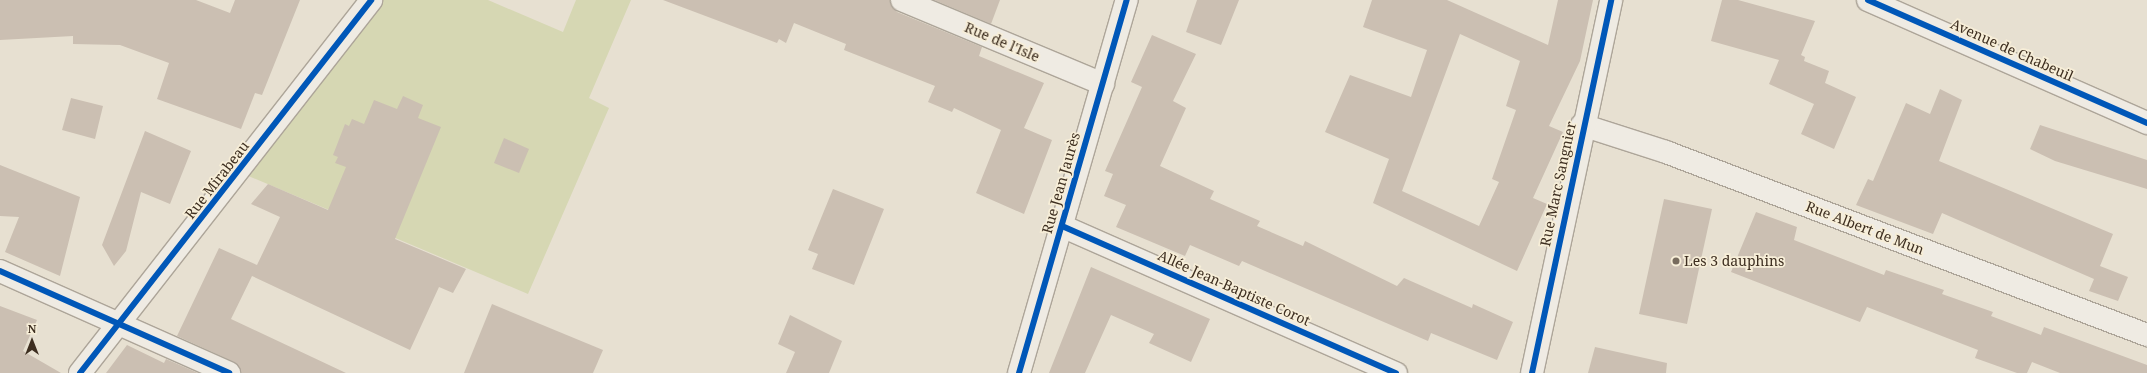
<!DOCTYPE html>
<meta charset="utf-8">
<style>
body{margin:0}
#map{position:relative;width:2147px;height:373px;overflow:hidden;background:#e7e0d1;font-family:"Noto Serif",serif}
div>[style]{position:absolute}
[style*='--x']{left:calc(var(--x)*1px);top:calc(var(--y)*1px);width:calc(var(--w)*1px);rotate:calc(var(--a)*1deg)}
.green>*{inset:0;background:#d6d7b3}
.building>*{inset:0;background:#cbbfb2}
.roads{filter:drop-shadow(1px 0 #ada599) drop-shadow(-1px 0 #ada599) drop-shadow(0 1px #ada599) drop-shadow(0 -1px #ada599)}
.street>*{height:22px;margin:-11px;padding:0 11px;transform-origin:11px;border-radius:11px;background:#efebe3}
.secondary>*{height:22px;margin:-11px;padding:0 11px;transform-origin:11px;border-radius:11px;background:#efebe3}
.cycleway>*{height:6px;margin:-3px;padding:0 3px;transform-origin:3px;border-radius:3px;background:#0057b8}
.dots>*{width:11px;height:11px;translate:-50% -50%;box-sizing:border-box;border:2px solid #f7eed8;border-radius:50%}
span{translate:-50% -50%;white-space:nowrap;text-align:center;line-height:1.15;-webkit-text-stroke:3.5px #f7eed8;paint-order:stroke}
.street-label{font-size:14px;color:#3d2e20}
.poi-label{font-size:14px;color:#3d2e20}
.left{translate:0 -50%;text-align:left}
.north{position:absolute;left:12px;top:321px;width:40px;height:40px;-webkit-text-stroke:3px #f7eed8;paint-order:stroke;rotate:0deg;font-size:11px;font-weight:700;line-height:16px;text-align:center;color:#3d2e20}
.north::after{content:'';display:block;margin:auto;width:14px;height:18px;background:#3d2e20;clip-path:polygon(50% 0,100% 100%,50% 72%,0 100%)}
</style>
<div id="map">
<div class="green">
<i style="clip-path:polygon(371px 0,488px 0,563px 32px,576px 0,631px 0,589px 98px,609px 108px,528px 294px,239px 172px)"></i>
</div>
<div class="building">
<i style="clip-path:polygon(0 0,196px 0,230px 13px,235px 0,300px 0,262px 95px,255px 93px,241px 129px,157px 99px,169px 63px,120px 45px,73px 44px,73px 36px,0 40px)"></i>
<i style="clip-path:polygon(663px 0,890px 0,897px 12px,982px 47px,979px 56px,1044px 83px,1024px 128px,1052px 140px,1024px 214px,976px 193px,1001px 130px,954px 108px,952px 112px,928px 102px,935px 86px,844px 50px,846px 44px,794px 23px,786px 43px,779px 39px,777px 43px)"></i>
<i style="clip-path:polygon(934px 0,1000px 0,991px 24px)"></i>
<i style="clip-path:polygon(1197px 0,1239px 0,1221px 45px,1186px 32px)"></i>
<i style="clip-path:polygon(evenodd,1372px 0,1447px 0,1548px 45px,1558px 0,1593px 0,1580px 61px,1549px 126px,1563px 132px,1533px 198px,1547px 204px,1517px 271px,1373px 203px,1389px 159px,1325px 132px,1350px 75px,1411px 97px,1427px 50px,1363px 27px,1372px 0,1460px 34px,1520px 61px,1506px 106px,1516px 110px,1492px 179px,1499px 182px,1479px 226px,1402px 191px,1460px 34px)"></i>
<i style="clip-path:polygon(1722px 0,1738px 0,1815px 21px,1801px 55px,1805px 57px,1804px 61px,1829px 71px,1825px 83px,1856px 97px,1834px 149px,1801px 134px,1814px 104px,1769px 84px,1779px 60px,1711px 41px)"></i>
<i style="clip-path:polygon(1152px 35px,1196px 54px,1173px 101px,1186px 108px,1160px 166px,1214px 191px,1210px 199px,1260px 221px,1257px 226px,1303px 246px,1305px 241px,1397px 286px,1404px 278px,1472px 308px,1473px 304px,1513px 322px,1497px 360px,1431px 333px,1428px 341px,1242px 261px,1239px 266px,1190px 245px,1185px 256px,1116px 227px,1126px 205px,1104px 196px,1113px 174px,1105px 171px,1142px 87px,1131px 82px)"></i>
<i style="clip-path:polygon(1940px 89px,1962px 100px,1939px 161px,2113px 234px,2100px 266px,2128px 277px,2118px 301px,2089px 291px,2094px 279px,1942px 213px,1933px 234px,1856px 205px,1868px 179px,1873px 181px,1906px 103px,1930px 114px)"></i>
<i style="clip-path:polygon(403px 96px,423px 105px,418px 118px,441px 127px,395px 239px,466px 269px,453px 293px,439px 287px,410px 350px,252px 276px,231px 319px,346px 373px,241px 373px,234px 362px,177px 336px,219px 248px,257px 265px,280px 217px,251px 204px,268px 184px,328px 210px,346px 167px,335px 163px,338px 157px,333px 155px,345px 124px,349px 126px,352px 119px,364px 124px,374px 100px,397px 109px)"></i>
<i style="clip-path:polygon(71px 98px,103px 106px,95px 139px,62px 130px)"></i>
<i style="clip-path:polygon(2040px 125px,2147px 160px,2147px 189px,2055px 161px,2030px 149px)"></i>
<i style="clip-path:polygon(145px 131px,191px 151px,170px 204px,141px 192px,126px 251px,114px 266px,102px 245px)"></i>
<i style="clip-path:polygon(504px 138px,529px 149px,519px 173px,494px 163px)"></i>
<i style="clip-path:polygon(0 165px,80px 197px,60px 276px,5px 252px,19px 217px,0 216px)"></i>
<i style="clip-path:polygon(833px 189px,884px 209px,854px 285px,812px 269px,818px 254px,808px 250px)"></i>
<i style="clip-path:polygon(1664px 199px,1712px 209px,1687px 324px,1639px 314px)"></i>
<i style="clip-path:polygon(1756px 212px,1797px 227px,1794px 240px,1884px 275px,1886px 270px,1944px 290px,1942px 294px,1993px 312px,1991px 316px,2041px 335px,2044px 327px,2147px 365px,2147px 373px,2060px 373px,2032px 362px,2027px 373px,2017px 373px,1975px 358px,1978px 350px,1867px 307px,1860px 322px,1731px 272px)"></i>
<i style="clip-path:polygon(1091px 267px,1210px 319px,1191px 362px,1149px 343px,1154px 334px,1111px 315px,1085px 373px,1049px 373px)"></i>
<i style="clip-path:polygon(492px 304px,603px 350px,593px 373px,464px 373px)"></i>
<i style="clip-path:polygon(0 306px,37px 320px,23px 351px,61px 373px,0 373px)"></i>
<i style="clip-path:polygon(790px 315px,842px 341px,829px 373px,786px 373px,795px 352px,778px 344px)"></i>
<i style="clip-path:polygon(127px 345px,164px 363px,166px 359px,198px 373px,106px 373px)"></i>
<i style="clip-path:polygon(1595px 347px,1667px 363px,1666px 373px,1588px 373px)"></i>
</div>
<div class="roads">
<div class="street">
<i style="--x:902;--y:0;--w:218;--a:22.7"></i>
<i style="--x:1582;--y:125;--w:88;--a:17.8"></i>
<i style="--x:1666;--y:152;--w:515;--a:20.83"></i>
<i style="--x:1062;--y:226;--w:365;--a:23.8"></i>
<i style="--x:0;--y:271;--w:251;--a:24"></i>
<i style="--x:80;--y:373;--w:473;--a:-52"></i>
<i style="--x:1532;--y:373;--w:381;--a:-78"></i>
</div>
<div class="secondary">
<i style="--x:1868;--y:0;--w:305;--a:23.8"></i>
<i style="--x:1019;--y:373;--w:388;--a:-73.9"></i>
</div>
</div>
<div class="cycleway">
<i style="--x:1868;--y:0;--w:305;--a:23.8"></i>
<i style="--x:1062;--y:226;--w:365;--a:23.8"></i>
<i style="--x:0;--y:271;--w:251;--a:24"></i>
<i style="--x:80;--y:373;--w:473;--a:-52"></i>
<i style="--x:1019;--y:373;--w:388;--a:-73.9"></i>
<i style="--x:1532;--y:373;--w:381;--a:-78"></i>
</div>
<div class="dots">
<i style="left:1676px;top:261px;background:#786c5e"></i>
</div>
<div class="street-label">
<span style="left:1002px;top:42px;rotate:23deg">Rue de l'Isle</span>
<span style="left:2012px;top:50px;rotate:24deg">Avenue de Chabeuil</span>
<span style="left:217px;top:180px;rotate:-52deg">Rue Mirabeau</span>
<span style="left:1061px;top:183px;rotate:-74deg">Rue Jean Jaurès</span>
<span style="left:1558px;top:184px;rotate:-78deg">Rue Marc Sangnier</span>
<span style="left:1865px;top:228px;rotate:21deg">Rue Albert de Mun</span>
<span style="left:1234px;top:288px;rotate:24deg">Allée Jean-Baptiste Corot</span>
</div>
<div class="poi-label">
<span class="left" style="left:1684px;top:261px">Les 3 dauphins</span>
</div>
<div class="north">N</div>
</div>
